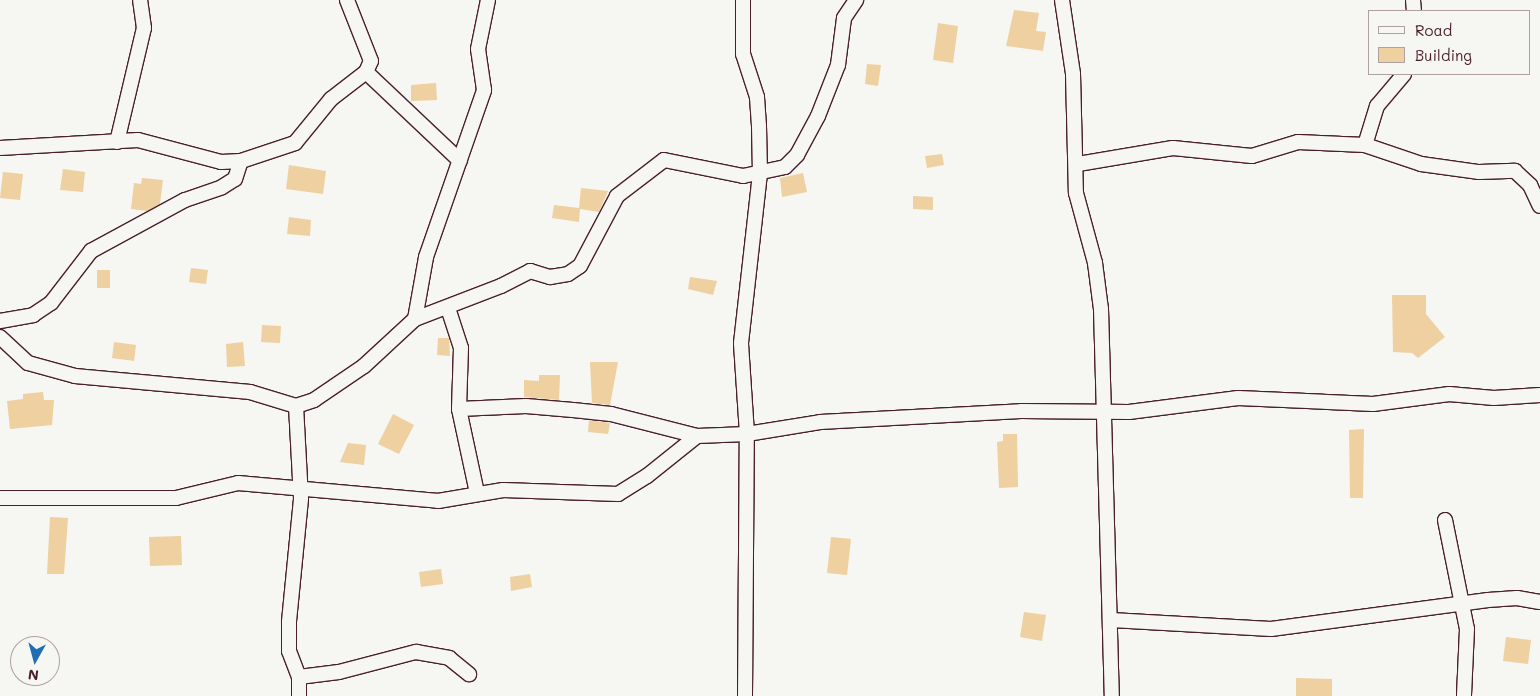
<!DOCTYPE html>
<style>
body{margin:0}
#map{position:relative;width:1540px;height:696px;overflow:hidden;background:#f6f6f2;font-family:Mali,sans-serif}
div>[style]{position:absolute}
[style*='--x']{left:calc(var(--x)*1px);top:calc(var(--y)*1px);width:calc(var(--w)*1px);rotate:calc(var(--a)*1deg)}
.building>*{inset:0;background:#eed0a1}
.roads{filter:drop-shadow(1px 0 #4a1f2b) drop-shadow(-1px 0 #4a1f2b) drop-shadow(0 1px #4a1f2b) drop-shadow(0 -1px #4a1f2b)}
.minor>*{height:14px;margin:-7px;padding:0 7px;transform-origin:7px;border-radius:7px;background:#f6f6f2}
span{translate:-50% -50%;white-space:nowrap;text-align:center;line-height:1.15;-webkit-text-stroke:4px #f6f6f2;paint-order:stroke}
.legend{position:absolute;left:1368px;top:10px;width:162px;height:65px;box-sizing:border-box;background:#f6f6f2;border:1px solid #b1a0a2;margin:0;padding:6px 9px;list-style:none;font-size:15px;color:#4a1f2b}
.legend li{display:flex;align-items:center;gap:10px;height:25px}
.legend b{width:25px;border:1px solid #b1a0a2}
.north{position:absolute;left:10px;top:636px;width:50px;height:50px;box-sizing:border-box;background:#f6f6f2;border:1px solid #b1a0a2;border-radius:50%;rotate:187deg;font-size:14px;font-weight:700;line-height:20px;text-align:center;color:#4a1f2b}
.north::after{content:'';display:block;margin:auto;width:18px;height:22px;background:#1f6fb2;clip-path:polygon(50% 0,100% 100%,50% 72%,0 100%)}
</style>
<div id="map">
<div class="building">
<i style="clip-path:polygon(1014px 10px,1039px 13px,1036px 31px,1046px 32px,1043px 51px,1006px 46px)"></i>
<i style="clip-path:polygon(938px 23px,958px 26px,953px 63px,933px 60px)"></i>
<i style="clip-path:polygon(867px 64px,881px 65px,878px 86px,865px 84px)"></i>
<i style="clip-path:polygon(436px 83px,437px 100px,411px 101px,411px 85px)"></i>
<i style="clip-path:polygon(942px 154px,944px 165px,927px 168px,925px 156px)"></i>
<i style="clip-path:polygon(289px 165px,326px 171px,323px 194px,286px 189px)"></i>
<i style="clip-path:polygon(63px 169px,85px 172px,83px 192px,60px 190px)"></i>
<i style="clip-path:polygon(3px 172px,23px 174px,20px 200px,0 198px)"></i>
<i style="clip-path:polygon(803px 173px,807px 192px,782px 197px,780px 178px)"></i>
<i style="clip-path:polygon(142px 178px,163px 180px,160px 204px,147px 211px,131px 209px,134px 183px,141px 184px)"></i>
<i style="clip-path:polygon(581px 188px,608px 191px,599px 212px,580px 209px,579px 222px,552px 218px,554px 205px,579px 208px)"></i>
<i style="clip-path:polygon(913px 196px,933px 197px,933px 210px,913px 209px)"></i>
<i style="clip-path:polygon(289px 217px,311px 220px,310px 236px,287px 234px)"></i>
<i style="clip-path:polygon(191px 268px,208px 270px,206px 284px,189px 282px)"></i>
<i style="clip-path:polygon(97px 270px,110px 270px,110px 288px,97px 288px)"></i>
<i style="clip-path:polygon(690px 277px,717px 281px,713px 295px,688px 289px)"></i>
<i style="clip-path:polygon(1392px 295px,1426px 295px,1426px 314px,1445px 337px,1418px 358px,1412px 353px,1393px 352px)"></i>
<i style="clip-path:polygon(262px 325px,281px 326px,280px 343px,261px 342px)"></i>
<i style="clip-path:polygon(438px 338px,449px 338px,450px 356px,437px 355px)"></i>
<i style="clip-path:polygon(114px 342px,136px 345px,134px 361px,112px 358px)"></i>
<i style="clip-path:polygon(243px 342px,245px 366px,227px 367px,226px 344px)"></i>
<i style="clip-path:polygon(590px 362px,618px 362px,610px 405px,592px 403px)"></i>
<i style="clip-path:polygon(539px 375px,560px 375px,559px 400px,524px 397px,524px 380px,539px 381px)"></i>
<i style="clip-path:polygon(43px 392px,44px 400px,54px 400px,52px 425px,10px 429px,7px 401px,23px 399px,23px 394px)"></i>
<i style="clip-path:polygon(393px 414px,414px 425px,399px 454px,378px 444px)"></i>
<i style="clip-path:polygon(589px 420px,610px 423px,608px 434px,588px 432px)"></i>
<i style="clip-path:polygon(1364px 429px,1363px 498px,1350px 498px,1349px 430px)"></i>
<i style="clip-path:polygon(1003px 434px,1017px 434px,1018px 487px,999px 488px,997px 442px,1003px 441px)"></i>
<i style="clip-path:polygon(348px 443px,366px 445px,364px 465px,340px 462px)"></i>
<i style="clip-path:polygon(50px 517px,68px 518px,64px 574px,47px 574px)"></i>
<i style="clip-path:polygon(181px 536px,182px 565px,150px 566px,149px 537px)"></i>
<i style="clip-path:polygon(831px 537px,851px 539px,847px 575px,827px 573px)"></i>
<i style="clip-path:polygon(441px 569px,443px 584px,421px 587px,419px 572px)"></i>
<i style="clip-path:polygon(530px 574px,532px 587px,511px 591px,510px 577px)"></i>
<i style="clip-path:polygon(1024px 612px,1046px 615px,1042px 641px,1020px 637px)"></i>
<i style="clip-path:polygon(1506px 637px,1531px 640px,1528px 664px,1503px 661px)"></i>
<i style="clip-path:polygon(1296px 678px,1332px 679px,1332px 696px,1296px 696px)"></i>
</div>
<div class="roads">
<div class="minor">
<i style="--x:1062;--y:0;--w:75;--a:81.5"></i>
<i style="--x:1073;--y:74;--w:119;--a:88.6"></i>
<i style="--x:1076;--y:193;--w:73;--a:74.8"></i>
<i style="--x:1095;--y:263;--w:46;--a:82.6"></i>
<i style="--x:1101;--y:309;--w:387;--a:88.4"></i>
<i style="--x:1413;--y:0;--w:11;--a:85"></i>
<i style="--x:366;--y:72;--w:129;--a:43.4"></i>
<i style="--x:117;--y:142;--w:117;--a:-76.7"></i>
<i style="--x:144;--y:28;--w:28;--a:-98"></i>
<i style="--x:1365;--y:145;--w:41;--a:-72.9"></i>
<i style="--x:1377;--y:106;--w:42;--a:-49.8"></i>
<i style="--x:0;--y:148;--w:138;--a:-3.3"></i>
<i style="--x:138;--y:140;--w:86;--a:14.8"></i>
<i style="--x:221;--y:162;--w:20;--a:-3"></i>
<i style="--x:241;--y:161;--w:57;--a:-18.4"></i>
<i style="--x:295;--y:143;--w:57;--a:-50.7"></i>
<i style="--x:331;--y:99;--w:44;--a:-37.6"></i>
<i style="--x:366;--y:72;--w:12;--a:-66"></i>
<i style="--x:371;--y:61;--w:66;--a:-111.5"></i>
<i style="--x:1078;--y:164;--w:96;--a:-9.6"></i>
<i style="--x:1173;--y:148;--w:79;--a:5.8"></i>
<i style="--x:1252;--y:156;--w:48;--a:-16.9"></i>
<i style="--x:1298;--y:142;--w:67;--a:2.6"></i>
<i style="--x:1365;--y:145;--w:59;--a:18.7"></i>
<i style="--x:1421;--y:164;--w:59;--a:7.9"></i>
<i style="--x:1479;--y:172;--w:36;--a:-2"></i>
<i style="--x:1515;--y:171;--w:21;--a:43"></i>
<i style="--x:1530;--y:185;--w:23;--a:65"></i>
<i style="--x:448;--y:308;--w:42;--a:72"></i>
<i style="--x:461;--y:348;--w:61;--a:91.9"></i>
<i style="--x:459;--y:409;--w:86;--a:77.9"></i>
<i style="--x:415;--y:319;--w:63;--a:-79.9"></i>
<i style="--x:426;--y:257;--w:177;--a:-70.8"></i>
<i style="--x:484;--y:90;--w:41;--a:-98.3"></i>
<i style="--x:478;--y:49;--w:50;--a:-78.5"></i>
<i style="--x:0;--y:321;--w:34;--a:-10"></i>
<i style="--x:33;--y:315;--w:22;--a:-34"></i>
<i style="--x:51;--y:303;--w:66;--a:-52.4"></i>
<i style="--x:91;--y:251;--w:107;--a:-28.5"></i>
<i style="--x:185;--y:200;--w:39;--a:-19"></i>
<i style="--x:222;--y:187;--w:15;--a:-32"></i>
<i style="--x:235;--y:179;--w:19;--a:-72"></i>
<i style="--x:0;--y:337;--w:38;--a:43"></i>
<i style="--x:28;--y:363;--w:49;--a:15.5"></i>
<i style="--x:75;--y:376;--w:176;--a:5.2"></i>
<i style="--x:250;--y:392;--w:48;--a:16.9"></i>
<i style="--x:296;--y:406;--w:19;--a:-18"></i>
<i style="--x:314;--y:400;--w:60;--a:-34.2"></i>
<i style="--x:364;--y:366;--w:69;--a:-42.7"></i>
<i style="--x:415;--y:319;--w:92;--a:-21"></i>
<i style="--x:501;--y:286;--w:33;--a:-27"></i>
<i style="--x:530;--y:271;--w:21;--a:17"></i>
<i style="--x:550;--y:277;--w:18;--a:-9"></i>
<i style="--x:568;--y:274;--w:14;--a:-34"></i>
<i style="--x:580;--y:266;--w:79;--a:-62.1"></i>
<i style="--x:617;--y:196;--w:59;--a:-37.5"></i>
<i style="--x:664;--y:160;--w:81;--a:11.4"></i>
<i style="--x:743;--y:176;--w:43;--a:-12.1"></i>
<i style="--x:785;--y:167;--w:17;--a:-45"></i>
<i style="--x:797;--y:155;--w:44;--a:-61.7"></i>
<i style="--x:818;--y:116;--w:55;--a:-68.6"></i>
<i style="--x:838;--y:65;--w:47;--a:-82.7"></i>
<i style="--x:844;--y:18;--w:22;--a:-56"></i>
<i style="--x:296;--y:406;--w:93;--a:86.9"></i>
<i style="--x:301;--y:499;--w:124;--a:95.6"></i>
<i style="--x:289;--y:622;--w:29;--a:90"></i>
<i style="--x:289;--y:651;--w:28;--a:69"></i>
<i style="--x:299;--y:677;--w:19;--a:90"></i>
<i style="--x:459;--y:409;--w:67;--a:-2.6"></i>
<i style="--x:526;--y:406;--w:47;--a:4.9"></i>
<i style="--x:573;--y:410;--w:38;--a:6"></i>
<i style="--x:611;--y:414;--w:89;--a:14.3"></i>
<i style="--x:697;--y:436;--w:50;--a:-2.3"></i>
<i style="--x:747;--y:434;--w:91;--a:-93.8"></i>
<i style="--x:741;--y:343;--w:170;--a:-83.6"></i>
<i style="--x:760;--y:174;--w:48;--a:-91.2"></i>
<i style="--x:759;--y:126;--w:29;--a:-94"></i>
<i style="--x:757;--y:97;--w:45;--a:-108"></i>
<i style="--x:743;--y:54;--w:54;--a:-90"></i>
<i style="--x:0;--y:498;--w:176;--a:0"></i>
<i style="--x:176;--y:498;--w:64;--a:-13.6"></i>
<i style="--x:238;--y:483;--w:201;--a:5.1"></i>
<i style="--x:438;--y:501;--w:66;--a:-9.6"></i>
<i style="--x:503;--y:490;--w:115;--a:2"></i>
<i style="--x:618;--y:494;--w:34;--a:-32"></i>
<i style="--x:647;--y:476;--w:64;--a:-38.7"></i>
<i style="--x:1445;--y:520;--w:111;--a:78.6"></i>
<i style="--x:1467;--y:629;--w:67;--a:92.6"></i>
<i style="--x:1111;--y:620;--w:160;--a:3.2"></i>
<i style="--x:1271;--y:629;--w:219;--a:-7.6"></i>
<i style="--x:1488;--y:600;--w:29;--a:-4"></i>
<i style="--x:1517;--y:598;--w:23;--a:10"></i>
<i style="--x:299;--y:677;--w:40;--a:-7.1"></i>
<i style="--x:339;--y:672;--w:80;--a:-14.6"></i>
<i style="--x:416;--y:652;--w:34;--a:10"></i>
<i style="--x:449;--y:658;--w:26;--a:39"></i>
<i style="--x:745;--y:696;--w:262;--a:-89.6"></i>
<i style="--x:747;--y:434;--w:74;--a:-9.3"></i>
<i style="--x:820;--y:422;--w:201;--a:-3.1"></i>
<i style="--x:1021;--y:411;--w:108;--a:0.5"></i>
<i style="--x:1129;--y:412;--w:110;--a:-7.3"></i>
<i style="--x:1238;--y:398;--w:135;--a:2.5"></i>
<i style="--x:1373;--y:404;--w:77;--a:-7.5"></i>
<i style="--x:1449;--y:394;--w:45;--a:5.1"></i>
<i style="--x:1494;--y:398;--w:46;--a:-3.7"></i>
</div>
</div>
<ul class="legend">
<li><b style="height:6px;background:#f6f6f2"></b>Road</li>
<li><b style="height:14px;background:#eed0a1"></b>Building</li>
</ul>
<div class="north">N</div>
</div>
